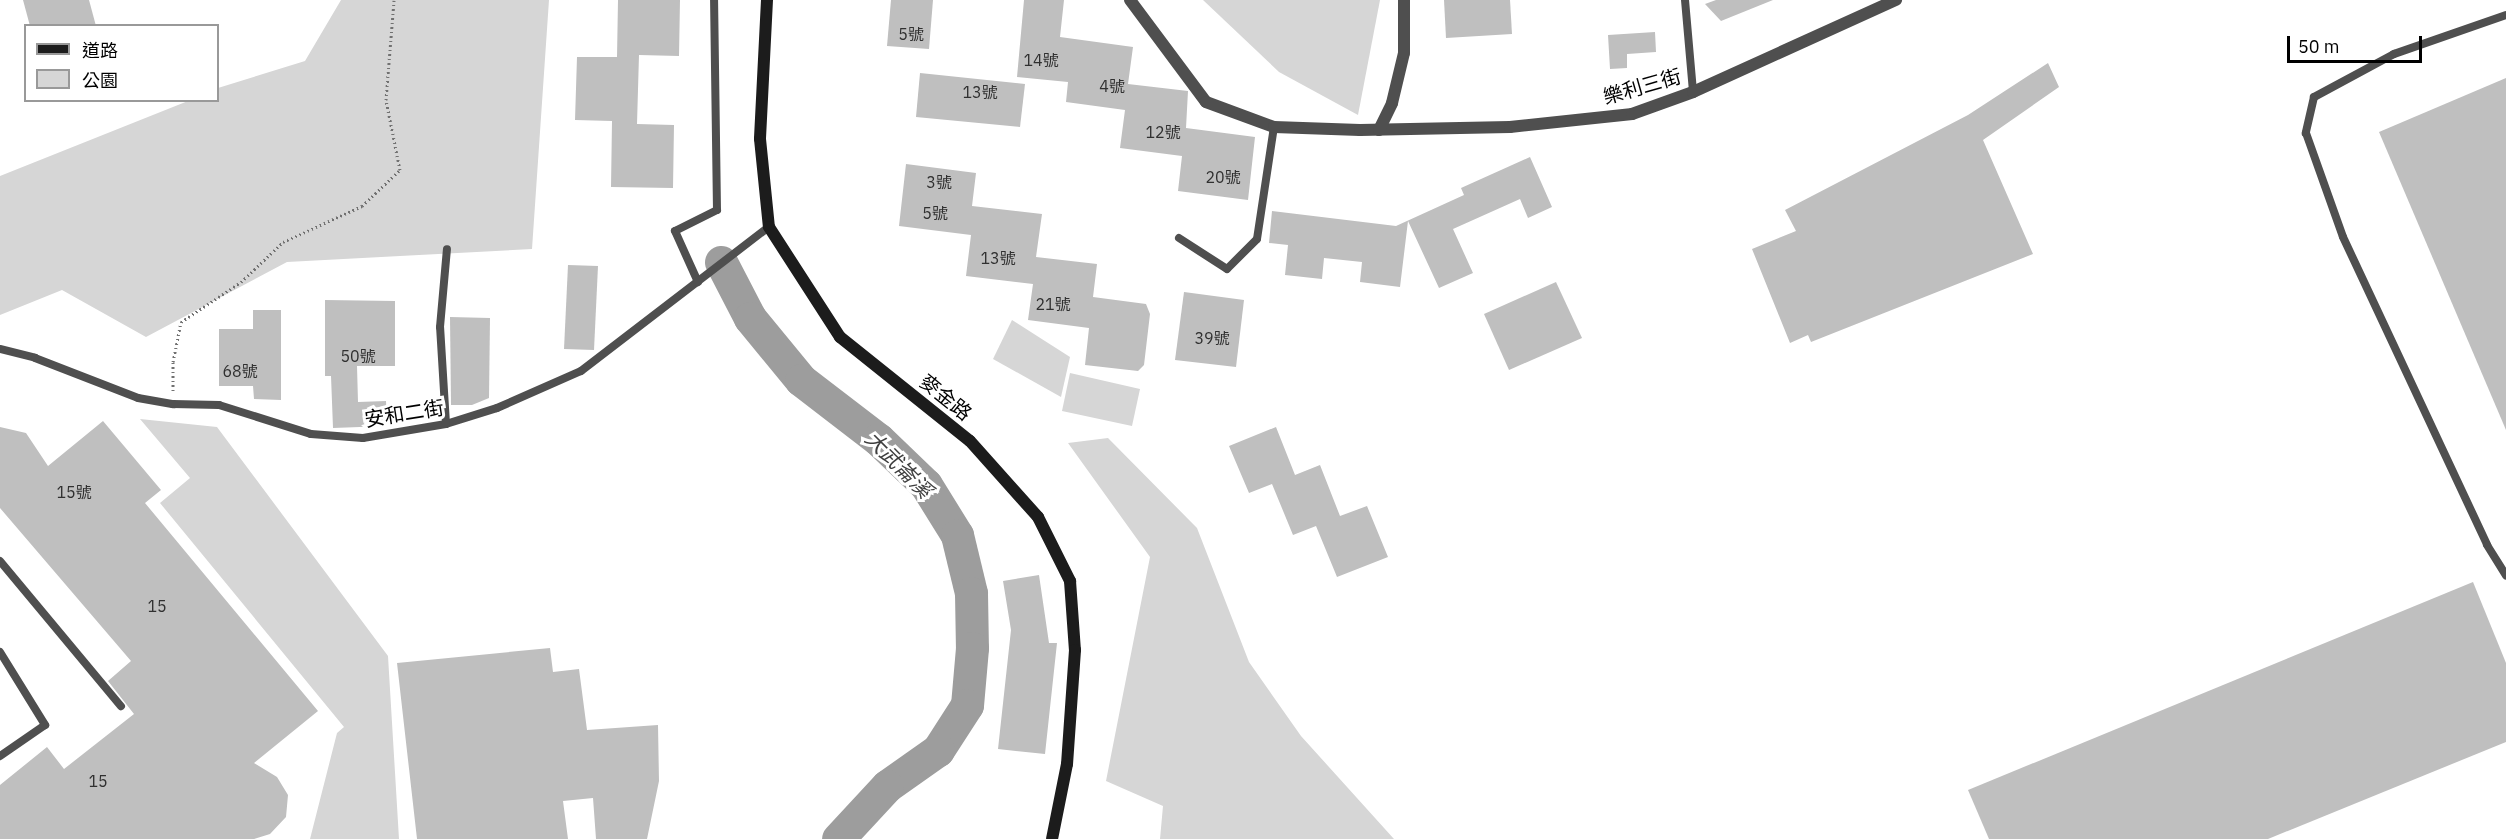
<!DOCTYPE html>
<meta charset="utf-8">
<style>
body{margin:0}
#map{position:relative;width:2506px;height:839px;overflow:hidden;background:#fff;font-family:"IBM Plex Sans","Noto Sans TC",sans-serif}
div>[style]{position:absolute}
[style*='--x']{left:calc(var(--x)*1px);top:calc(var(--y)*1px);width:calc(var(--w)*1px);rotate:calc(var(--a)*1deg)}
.green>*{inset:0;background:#d6d6d6}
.river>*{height:33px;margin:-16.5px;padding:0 16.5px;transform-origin:16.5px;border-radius:16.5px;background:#9d9d9d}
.building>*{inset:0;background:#bfbfbf}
.path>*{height:3px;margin-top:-1.5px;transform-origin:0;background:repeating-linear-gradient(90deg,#717171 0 1.5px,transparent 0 4.5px)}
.lane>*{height:8px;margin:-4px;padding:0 4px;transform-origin:4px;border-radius:4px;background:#4f4f4f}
.street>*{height:12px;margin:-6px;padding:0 6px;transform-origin:6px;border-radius:6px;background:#4f4f4f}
.secondary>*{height:12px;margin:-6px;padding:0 6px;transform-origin:6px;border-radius:6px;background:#1c1c1c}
span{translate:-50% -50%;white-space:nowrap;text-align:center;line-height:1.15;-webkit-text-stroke:6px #fff;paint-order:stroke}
.number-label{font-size:16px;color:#303030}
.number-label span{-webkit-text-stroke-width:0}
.street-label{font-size:20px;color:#000}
.water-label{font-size:21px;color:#3e3e3e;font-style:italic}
.legend{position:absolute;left:24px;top:24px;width:195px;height:78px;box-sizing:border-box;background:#fff;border:2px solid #999;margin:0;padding:8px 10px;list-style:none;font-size:18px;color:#000}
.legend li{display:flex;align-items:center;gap:12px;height:30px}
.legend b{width:30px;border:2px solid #999}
.scale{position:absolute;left:2287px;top:36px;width:135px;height:27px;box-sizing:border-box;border:3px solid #000;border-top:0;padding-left:8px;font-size:18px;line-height:21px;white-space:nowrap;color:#000;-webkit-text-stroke:4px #fff;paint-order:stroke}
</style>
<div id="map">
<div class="green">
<i style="clip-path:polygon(341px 0,549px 0,532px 249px,287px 262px,146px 337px,62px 290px,0 315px,0 176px,188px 101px,218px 100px,218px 88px,305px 61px)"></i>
<i style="clip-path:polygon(1203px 0,1380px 0,1358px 115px,1279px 72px)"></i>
<i style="clip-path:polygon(1012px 320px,1070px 357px,1061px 397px,993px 359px)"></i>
<i style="clip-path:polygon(1070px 373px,1140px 389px,1132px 426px,1062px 411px)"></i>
<i style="clip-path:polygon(140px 419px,217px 427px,388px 656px,399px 839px,310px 839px,337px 733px,344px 727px,160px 503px,190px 478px)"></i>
<i style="clip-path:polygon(1108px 438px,1197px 528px,1249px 662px,1301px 736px,1394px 839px,1160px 839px,1163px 806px,1106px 781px,1150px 557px,1068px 443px)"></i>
</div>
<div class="river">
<i style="--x:721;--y:262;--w:63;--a:62.6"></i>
<i style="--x:750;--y:318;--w:80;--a:50.6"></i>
<i style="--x:801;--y:380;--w:97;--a:37.5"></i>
<i style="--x:878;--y:439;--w:66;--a:43.8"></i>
<i style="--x:926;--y:485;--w:59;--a:58.2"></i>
<i style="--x:957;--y:535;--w:60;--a:76.4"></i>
<i style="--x:971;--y:593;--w:55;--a:89"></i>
<i style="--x:972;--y:648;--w:57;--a:95"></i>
<i style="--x:967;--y:705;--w:54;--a:122.8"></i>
<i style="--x:938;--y:750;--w:62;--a:144.8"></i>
<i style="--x:887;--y:786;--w:72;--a:132.8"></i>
</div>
<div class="building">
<i style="clip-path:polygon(23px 0,89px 0,96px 26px,30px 26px)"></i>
<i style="clip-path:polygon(618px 0,680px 0,679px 56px,639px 55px,637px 124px,674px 125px,673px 188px,611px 187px,612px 121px,575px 120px,577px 57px,617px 57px)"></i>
<i style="clip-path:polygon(891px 0,933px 0,929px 49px,887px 46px)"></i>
<i style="clip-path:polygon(1024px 0,1064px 0,1060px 37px,1133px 47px,1128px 84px,1188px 91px,1186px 128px,1255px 137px,1248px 200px,1178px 191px,1182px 156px,1120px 148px,1125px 110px,1066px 102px,1068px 82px,1017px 77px)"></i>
<i style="clip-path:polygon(1444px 0,1510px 0,1512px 34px,1446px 38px)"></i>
<i style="clip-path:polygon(1716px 0,1773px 0,1721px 21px,1705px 4px)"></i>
<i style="clip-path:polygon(1655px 32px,1656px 52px,1627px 54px,1627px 68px,1610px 69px,1608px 35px)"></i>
<i style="clip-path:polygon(2048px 63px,2059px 87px,1983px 140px,2033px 254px,1811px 342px,1808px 335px,1790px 343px,1752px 249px,1796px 231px,1785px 210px,1968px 115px)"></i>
<i style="clip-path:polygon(920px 73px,1025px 84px,1020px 127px,916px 117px)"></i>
<i style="clip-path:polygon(2506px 78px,2506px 430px,2379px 132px)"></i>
<i style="clip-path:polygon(1530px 157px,1552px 207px,1528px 218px,1520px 199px,1453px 229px,1473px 273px,1439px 288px,1408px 221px,1400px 287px,1360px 282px,1362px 262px,1324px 258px,1322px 279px,1285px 275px,1288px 245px,1269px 243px,1272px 211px,1396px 226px,1464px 195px,1461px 188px)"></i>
<i style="clip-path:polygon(906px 164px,976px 173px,972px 206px,1042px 214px,1036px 257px,1097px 264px,1093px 297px,1146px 304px,1150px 314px,1144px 365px,1138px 371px,1085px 365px,1089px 328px,1028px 320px,1033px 284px,966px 276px,971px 235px,899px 226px)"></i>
<i style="clip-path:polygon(568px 265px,598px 266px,594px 350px,564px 349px)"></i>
<i style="clip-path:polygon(1556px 282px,1582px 338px,1509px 370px,1484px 314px)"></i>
<i style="clip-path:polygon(1184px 292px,1244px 300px,1236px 367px,1175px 360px)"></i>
<i style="clip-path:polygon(325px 300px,395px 301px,395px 366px,357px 366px,358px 402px,386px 401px,387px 426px,333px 428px,331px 376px,325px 376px)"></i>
<i style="clip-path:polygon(253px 310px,281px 310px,281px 400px,254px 399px,253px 386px,219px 386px,219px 329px,253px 329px)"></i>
<i style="clip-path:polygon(450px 317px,490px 318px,489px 398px,472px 405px,451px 405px)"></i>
<i style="clip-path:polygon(103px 421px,161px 490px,145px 503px,318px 711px,254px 763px,277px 777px,288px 795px,286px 817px,270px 834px,254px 839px,0 839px,0 785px,47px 747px,64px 769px,134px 714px,108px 681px,131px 661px,0 508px,0 427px,26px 433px,48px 466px)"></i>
<i style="clip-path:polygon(1276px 427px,1295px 475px,1320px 465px,1340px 516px,1367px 506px,1388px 557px,1337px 577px,1316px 526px,1293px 535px,1272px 484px,1249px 493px,1229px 446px)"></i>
<i style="clip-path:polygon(1039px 575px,1049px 643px,1057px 643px,1045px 754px,998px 749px,1011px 630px,1003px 581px)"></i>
<i style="clip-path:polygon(2473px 582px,2506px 663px,2506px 742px,2268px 839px,1989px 839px,1968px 790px)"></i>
<i style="clip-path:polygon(550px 648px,553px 672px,579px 669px,587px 730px,658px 725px,659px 781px,647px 839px,596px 839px,593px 798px,563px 801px,568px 839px,417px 839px,397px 663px)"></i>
</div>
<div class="path">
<i style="--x:173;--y:391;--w:29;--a:-90"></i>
<i style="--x:173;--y:362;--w:41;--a:-78.7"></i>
<i style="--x:181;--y:322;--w:72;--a:-33.7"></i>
<i style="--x:241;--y:282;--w:58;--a:-43.6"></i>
<i style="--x:283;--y:242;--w:87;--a:-24.5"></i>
<i style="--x:362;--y:206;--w:52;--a:-43.5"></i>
<i style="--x:400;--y:170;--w:71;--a:-101.3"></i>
<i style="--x:386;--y:100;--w:100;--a:-85.4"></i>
</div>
<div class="lane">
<i style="--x:1685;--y:0;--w:92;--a:85"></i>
<i style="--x:2506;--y:15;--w:119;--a:160.8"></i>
<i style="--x:2394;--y:54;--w:91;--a:151.7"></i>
<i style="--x:2314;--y:97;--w:37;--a:103"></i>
<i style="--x:2306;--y:133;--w:110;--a:70.4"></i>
<i style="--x:2343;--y:237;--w:340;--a:64.9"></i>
<i style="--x:2487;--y:545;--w:36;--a:58"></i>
<i style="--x:1179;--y:238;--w:57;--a:32.9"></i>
<i style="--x:1227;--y:269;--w:42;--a:-45"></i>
<i style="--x:1257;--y:239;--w:113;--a:-81.4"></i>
<i style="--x:698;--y:282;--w:56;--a:-114.3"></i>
<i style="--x:675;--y:231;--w:47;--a:-26.6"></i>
<i style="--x:717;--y:210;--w:210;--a:-90.8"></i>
<i style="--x:0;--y:349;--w:36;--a:14"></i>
<i style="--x:35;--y:358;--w:110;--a:21.2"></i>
<i style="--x:138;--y:398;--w:36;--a:10"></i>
<i style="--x:173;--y:404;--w:46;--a:1.2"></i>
<i style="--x:219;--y:405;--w:96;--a:17.5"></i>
<i style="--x:311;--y:434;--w:52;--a:4.4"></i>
<i style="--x:363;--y:438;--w:84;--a:-9.6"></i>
<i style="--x:446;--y:424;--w:53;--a:-17.4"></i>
<i style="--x:497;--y:408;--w:92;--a:-23.8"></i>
<i style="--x:581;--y:371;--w:237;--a:-37.5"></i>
<i style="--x:446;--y:424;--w:97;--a:-93.5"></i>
<i style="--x:440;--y:327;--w:78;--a:-84.9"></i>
<i style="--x:0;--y:561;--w:189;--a:50.2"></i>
<i style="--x:0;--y:652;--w:86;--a:58.3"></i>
<i style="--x:45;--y:725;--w:55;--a:145.4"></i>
</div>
<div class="street">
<i style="--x:1130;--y:0;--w:127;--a:53.3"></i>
<i style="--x:1206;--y:102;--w:72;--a:20.2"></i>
<i style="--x:1274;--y:127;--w:86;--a:2"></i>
<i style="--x:1360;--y:130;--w:150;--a:-1.1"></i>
<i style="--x:1510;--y:127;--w:123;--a:-6.1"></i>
<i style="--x:1632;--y:114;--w:65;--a:-19.8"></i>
<i style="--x:1693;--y:92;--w:223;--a:-24.4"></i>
<i style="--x:1379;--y:130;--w:30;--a:-64"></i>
<i style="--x:1392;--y:103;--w:51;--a:-76.5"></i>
<i style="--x:1404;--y:53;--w:53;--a:-90"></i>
</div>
<div class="secondary">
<i style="--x:767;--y:0;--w:139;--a:92.9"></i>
<i style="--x:760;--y:139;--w:88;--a:84.2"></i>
<i style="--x:769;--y:227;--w:131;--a:57.2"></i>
<i style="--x:840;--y:337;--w:166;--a:38.7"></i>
<i style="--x:970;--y:441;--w:102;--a:48.2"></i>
<i style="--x:1038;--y:517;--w:72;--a:63.4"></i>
<i style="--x:1070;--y:581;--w:69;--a:85.9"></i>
<i style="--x:1075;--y:650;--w:114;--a:94"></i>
<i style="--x:1067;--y:764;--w:76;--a:101.3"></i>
</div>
<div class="number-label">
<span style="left:911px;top:34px">5號</span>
<span style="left:1041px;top:60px">14號</span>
<span style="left:1112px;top:86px">4號</span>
<span style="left:980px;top:92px">13號</span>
<span style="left:1163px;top:132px">12號</span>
<span style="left:1223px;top:177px">20號</span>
<span style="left:939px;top:182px">3號</span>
<span style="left:935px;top:213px">5號</span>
<span style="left:998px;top:258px">13號</span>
<span style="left:1053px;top:304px">21號</span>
<span style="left:1212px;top:338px">39號</span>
<span style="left:358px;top:356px">50號</span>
<span style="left:240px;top:371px">68號</span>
<span style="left:74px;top:492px">15號</span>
<span style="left:157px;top:606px">15</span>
<span style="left:98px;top:781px">15</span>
</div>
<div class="street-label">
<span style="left:1642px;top:86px;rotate:-16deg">樂利三街</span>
<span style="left:946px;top:397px;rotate:39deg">麥金路</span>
<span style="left:404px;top:413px;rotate:-9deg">安和二街</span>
</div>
<div class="water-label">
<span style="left:899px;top:464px;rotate:45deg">大武崙溪</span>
</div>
<ul class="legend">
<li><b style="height:8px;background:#1c1c1c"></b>道路</li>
<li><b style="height:16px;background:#d6d6d6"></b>公園</li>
</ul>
<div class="scale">50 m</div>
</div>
